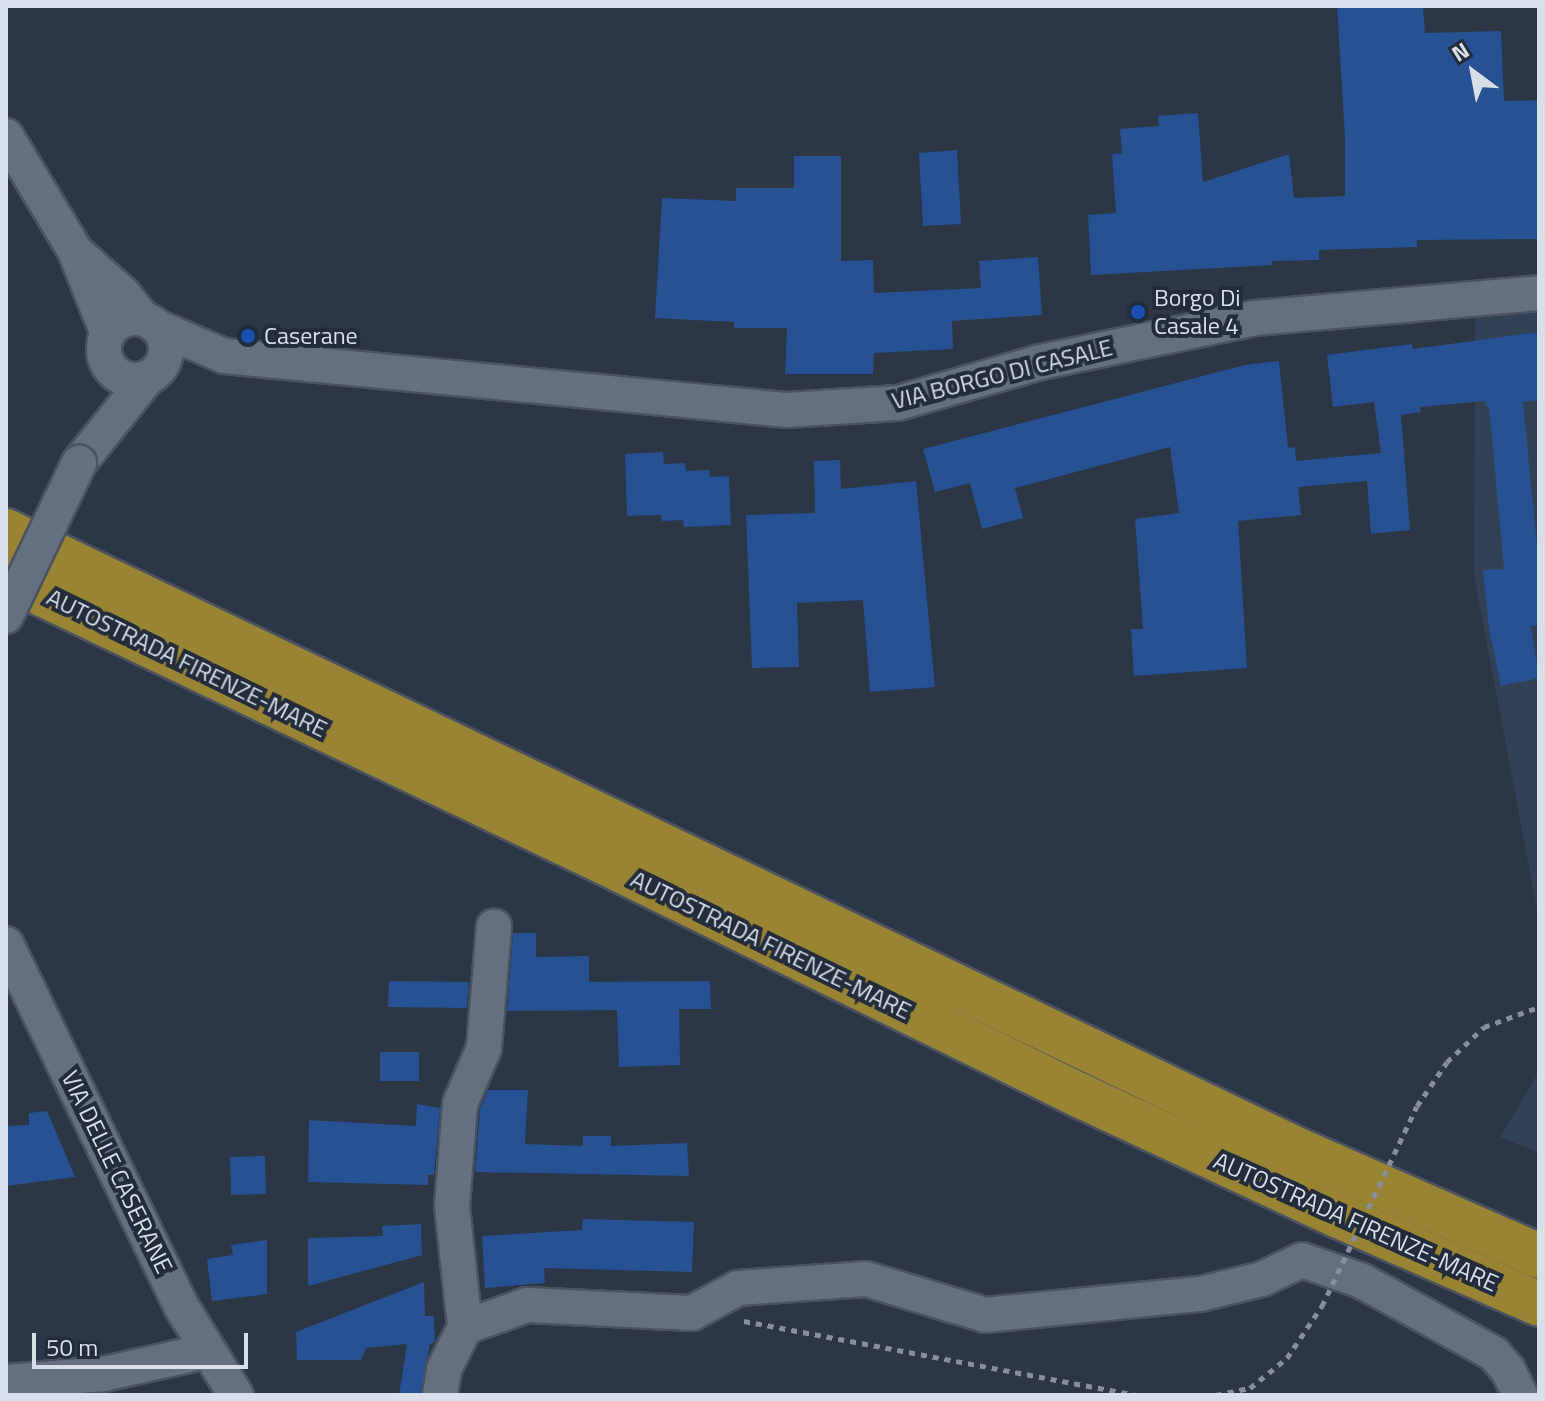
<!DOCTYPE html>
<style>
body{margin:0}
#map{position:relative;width:1545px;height:1401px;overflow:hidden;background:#2c3645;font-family:"Titillium Web",sans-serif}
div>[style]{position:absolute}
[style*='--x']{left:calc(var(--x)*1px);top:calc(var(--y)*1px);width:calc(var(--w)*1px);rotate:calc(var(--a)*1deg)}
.built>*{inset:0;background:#334155}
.building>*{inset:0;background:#265193}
.path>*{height:5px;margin-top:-2.5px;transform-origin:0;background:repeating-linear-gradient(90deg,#868f9b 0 6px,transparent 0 12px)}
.roads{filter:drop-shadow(2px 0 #4b5360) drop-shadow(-2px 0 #4b5360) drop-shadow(0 2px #4b5360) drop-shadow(0 -2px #4b5360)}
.minor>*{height:34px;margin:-17px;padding:0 17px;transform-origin:17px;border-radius:17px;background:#646f80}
.minor>.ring{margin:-17px;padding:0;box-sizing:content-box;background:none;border:34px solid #646f80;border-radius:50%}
.highway>*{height:44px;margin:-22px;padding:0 22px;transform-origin:22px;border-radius:22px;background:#988432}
.path-bridge>*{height:5px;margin-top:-2.5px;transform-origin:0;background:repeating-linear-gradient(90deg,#868f9b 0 6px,transparent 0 12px)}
.bridges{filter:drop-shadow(2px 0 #4b5360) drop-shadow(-2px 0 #4b5360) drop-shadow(0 2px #4b5360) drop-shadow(0 -2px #4b5360)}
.minor-bridge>*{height:34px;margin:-17px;padding:0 17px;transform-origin:17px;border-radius:17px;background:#646f80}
.dots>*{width:22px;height:22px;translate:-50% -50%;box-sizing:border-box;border:4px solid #222c3a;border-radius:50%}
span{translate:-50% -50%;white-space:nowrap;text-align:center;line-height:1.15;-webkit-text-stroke:8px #222c3a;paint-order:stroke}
.poi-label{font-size:24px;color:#d8dfe9}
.left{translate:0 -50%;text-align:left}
.street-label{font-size:24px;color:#d8dfe9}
.frame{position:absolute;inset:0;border:8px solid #d8dfe9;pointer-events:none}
.north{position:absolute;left:1433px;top:32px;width:80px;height:80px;-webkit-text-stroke:6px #222c3a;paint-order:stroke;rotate:328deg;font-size:22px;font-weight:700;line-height:32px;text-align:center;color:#d8dfe9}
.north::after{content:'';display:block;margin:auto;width:28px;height:36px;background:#d8dfe9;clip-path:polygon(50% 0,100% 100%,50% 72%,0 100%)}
.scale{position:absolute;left:32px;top:1333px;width:216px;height:36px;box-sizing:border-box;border:4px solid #d8dfe9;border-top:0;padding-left:10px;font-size:24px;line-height:28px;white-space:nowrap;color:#d8dfe9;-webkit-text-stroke:6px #222c3a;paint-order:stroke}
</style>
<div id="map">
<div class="built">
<i style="clip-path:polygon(1539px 309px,1539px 921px,1474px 575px,1475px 317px)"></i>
<i style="clip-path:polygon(1539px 1071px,1539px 1153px,1500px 1137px)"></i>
</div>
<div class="building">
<i style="clip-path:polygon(1337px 6px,1423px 6px,1425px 33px,1501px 31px,1504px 101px,1539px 100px,1539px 239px,1417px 240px,1417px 247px,1319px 250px,1319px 260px,1272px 261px,1272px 265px,1091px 275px,1088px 215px,1116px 213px,1112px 154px,1122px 153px,1120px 129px,1159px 126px,1158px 116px,1198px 113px,1203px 182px,1289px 154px,1294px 198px,1345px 196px,1345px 137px)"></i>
<i style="clip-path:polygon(957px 150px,961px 224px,923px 226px,919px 153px)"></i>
<i style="clip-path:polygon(794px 156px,841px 156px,841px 261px,873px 260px,874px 293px,981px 288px,979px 261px,1038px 257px,1042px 315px,952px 321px,953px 349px,874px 353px,873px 374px,785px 374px,787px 328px,734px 328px,734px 322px,655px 318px,662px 198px,736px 201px,736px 188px,794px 188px)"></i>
<i style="clip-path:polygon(1539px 332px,1539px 400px,1523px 402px,1539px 567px,1539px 625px,1531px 626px,1539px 678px,1501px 686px,1489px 628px,1483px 570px,1504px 569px,1489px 406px,1486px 407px,1485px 401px,1420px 407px,1421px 412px,1401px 415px,1410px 530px,1371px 534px,1367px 481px,1298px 487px,1301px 515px,1238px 521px,1247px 668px,1134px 676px,1131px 629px,1143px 629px,1135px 519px,1179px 513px,1170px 447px,1015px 488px,1023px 518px,982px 529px,970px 483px,935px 492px,923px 449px,1245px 365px,1279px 361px,1288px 448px,1295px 447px,1296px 461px,1381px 453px,1374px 402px,1333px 407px,1327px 355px,1412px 344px,1413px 349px)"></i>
<i style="clip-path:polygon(663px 452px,664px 464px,685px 463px,686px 471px,709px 470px,710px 477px,729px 476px,731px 525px,684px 527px,683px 520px,662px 521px,661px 515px,627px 516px,625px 454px)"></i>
<i style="clip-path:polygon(840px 460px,841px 489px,916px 481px,935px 687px,870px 692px,863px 600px,797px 603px,799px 667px,752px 668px,746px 515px,815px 513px,814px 461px)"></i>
<i style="clip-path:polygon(513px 933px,536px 933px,536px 957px,589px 956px,589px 982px,710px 981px,711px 1009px,679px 1009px,680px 1065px,619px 1067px,617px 1010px,507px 1011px)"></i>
<i style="clip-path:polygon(389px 981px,469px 982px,467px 1008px,388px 1007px)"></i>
<i style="clip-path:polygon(380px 1052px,419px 1052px,419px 1081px,380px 1081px)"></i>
<i style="clip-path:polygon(488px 1090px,528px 1090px,525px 1144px,583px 1146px,583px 1136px,611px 1136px,611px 1146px,687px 1143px,689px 1176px,475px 1172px,480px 1109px)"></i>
<i style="clip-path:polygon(417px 1104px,440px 1108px,434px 1175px,428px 1175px,428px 1185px,308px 1182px,309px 1120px,416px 1126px)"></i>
<i style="clip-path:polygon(47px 1111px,75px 1177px,6px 1186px,6px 1126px,29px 1125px,29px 1113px)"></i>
<i style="clip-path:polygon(265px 1156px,266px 1194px,231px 1195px,230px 1157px)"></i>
<i style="clip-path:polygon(583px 1219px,694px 1222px,692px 1272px,544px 1268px,545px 1283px,485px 1288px,482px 1236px,582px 1230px)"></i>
<i style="clip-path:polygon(421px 1224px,422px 1255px,308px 1286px,308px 1238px,383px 1236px,382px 1226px)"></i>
<i style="clip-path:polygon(267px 1240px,267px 1294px,212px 1301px,207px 1259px,233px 1255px,231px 1245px)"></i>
<i style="clip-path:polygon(424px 1282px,425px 1316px,434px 1316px,435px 1342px,430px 1344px,420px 1395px,399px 1395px,407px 1344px,366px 1348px,361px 1360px,297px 1360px,296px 1332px)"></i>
</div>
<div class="path">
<i style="--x:1417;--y:1106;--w:53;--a:-55.7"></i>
<i style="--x:1447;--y:1062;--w:51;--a:-43.4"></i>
<i style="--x:1484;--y:1027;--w:59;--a:-20"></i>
<i style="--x:744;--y:1321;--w:399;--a:10.7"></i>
<i style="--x:1216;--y:1395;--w:35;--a:-12"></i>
<i style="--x:1250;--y:1388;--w:48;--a:-39"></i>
<i style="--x:1287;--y:1358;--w:63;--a:-56.1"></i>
</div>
<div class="roads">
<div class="minor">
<i style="--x:6;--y:136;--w:134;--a:59"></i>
<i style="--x:75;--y:251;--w:89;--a:68.3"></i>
<i style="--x:78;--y:254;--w:60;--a:41.6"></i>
<i style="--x:123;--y:294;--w:32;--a:51"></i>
<i class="ring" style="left:104px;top:318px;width:28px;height:28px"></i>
<i style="--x:157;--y:327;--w:73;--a:23.4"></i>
<i style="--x:224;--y:356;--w:566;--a:5.48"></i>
<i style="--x:787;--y:410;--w:111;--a:-3.6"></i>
<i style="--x:898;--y:403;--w:149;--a:-16"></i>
<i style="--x:1041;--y:362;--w:218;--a:-11.6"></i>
<i style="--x:1255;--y:318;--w:285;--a:-5"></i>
<i style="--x:79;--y:463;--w:109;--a:-51.3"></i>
<i style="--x:6;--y:944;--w:402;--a:64.2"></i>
<i style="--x:181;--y:1306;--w:105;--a:58.3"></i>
<i style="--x:465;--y:1327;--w:122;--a:-96.1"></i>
<i style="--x:452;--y:1206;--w:102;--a:-85.5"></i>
<i style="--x:460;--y:1104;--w:61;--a:-66.8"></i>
<i style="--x:484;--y:1048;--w:122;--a:-85.3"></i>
<i style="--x:6;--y:1382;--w:98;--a:-4.7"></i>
<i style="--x:104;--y:1374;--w:106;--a:-12.6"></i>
<i style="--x:440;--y:1395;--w:26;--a:-81"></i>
<i style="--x:444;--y:1369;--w:47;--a:-63.4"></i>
<i style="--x:465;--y:1327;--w:66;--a:-19.5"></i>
<i style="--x:527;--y:1305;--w:165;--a:2.8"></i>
<i style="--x:692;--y:1313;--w:52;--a:-28.5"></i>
<i style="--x:738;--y:1288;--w:128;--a:-4"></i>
<i style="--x:866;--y:1279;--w:124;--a:16.8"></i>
<i style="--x:985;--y:1315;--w:216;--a:-5.6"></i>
<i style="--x:1200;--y:1294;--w:64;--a:-13.6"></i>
<i style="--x:1262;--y:1279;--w:44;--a:-25.4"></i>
<i style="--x:1302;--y:1260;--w:64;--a:19.3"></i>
<i style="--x:1362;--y:1281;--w:151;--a:28.9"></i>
<i style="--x:1494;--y:1354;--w:21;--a:49"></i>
<i style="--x:1508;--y:1370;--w:28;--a:64"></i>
</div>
<div class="highway">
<i style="--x:6;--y:531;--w:1435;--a:25.6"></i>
<i style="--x:1300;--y:1151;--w:261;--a:23.7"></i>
<i style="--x:6;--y:577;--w:662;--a:25.48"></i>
<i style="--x:604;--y:862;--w:529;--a:26.13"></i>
<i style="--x:1079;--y:1095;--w:287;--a:25"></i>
<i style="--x:1339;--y:1216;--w:219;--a:23.7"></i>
</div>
</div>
<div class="path-bridge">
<i style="--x:1322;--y:1306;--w:221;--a:-64.6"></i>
</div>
<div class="bridges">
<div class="minor-bridge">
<i style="--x:6;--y:616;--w:170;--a:-64.5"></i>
</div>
</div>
<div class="dots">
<i style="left:1138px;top:312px;background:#1a4fb4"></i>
<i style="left:248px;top:336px;background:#1a4fb4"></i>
</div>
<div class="poi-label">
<span class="left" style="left:1154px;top:312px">Borgo Di<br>Casale 4</span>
<span class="left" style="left:264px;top:336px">Caserane</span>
</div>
<div class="street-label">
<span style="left:1002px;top:374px;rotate:-14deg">VIA BORGO DI CASALE</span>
<span style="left:187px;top:663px;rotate:26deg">AUTOSTRADA FIRENZE-MARE</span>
<span style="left:771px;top:945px;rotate:26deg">AUTOSTRADA FIRENZE-MARE</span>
<span style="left:117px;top:1172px;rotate:64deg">VIA DELLE CASERANE</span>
<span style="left:1356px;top:1222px;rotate:24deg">AUTOSTRADA FIRENZE-MARE</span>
</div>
<div class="frame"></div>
<div class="north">N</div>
<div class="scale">50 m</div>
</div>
